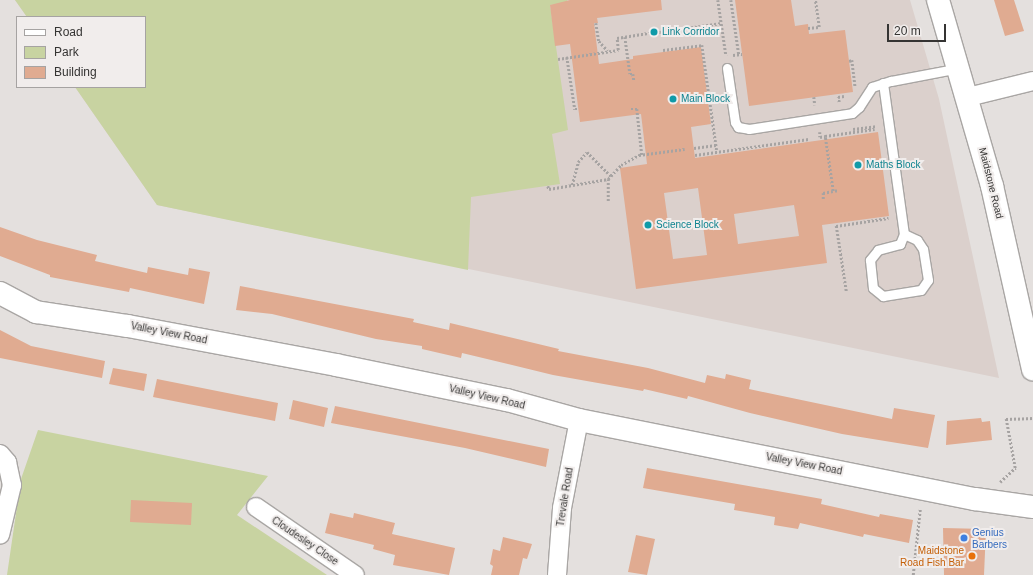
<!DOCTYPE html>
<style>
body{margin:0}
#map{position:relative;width:1033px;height:575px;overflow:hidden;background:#e4e0de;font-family:Arial,sans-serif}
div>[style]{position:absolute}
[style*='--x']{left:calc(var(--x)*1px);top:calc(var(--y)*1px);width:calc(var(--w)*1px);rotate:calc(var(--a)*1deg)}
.built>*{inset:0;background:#dbd0cc}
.green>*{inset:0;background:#c8d3a1}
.building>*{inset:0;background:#e0ab91}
.path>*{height:2.5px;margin-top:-1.25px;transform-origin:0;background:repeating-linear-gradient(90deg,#a6a3a2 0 2px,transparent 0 4px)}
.roads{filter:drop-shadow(1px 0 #a9a6a4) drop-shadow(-1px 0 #a9a6a4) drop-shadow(0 1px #a9a6a4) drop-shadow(0 -1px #a9a6a4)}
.service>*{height:9px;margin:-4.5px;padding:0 4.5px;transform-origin:4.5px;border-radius:4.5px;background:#fff}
.minor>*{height:18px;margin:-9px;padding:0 9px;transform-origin:9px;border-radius:9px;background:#fff}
.tertiary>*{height:22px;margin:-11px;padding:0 11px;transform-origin:11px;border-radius:11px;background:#fff}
.secondary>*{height:22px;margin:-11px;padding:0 11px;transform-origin:11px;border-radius:11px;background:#fff}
.dots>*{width:11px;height:11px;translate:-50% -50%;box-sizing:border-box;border:2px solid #f1edec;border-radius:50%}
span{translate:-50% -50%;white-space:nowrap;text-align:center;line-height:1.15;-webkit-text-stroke:4px #f1edec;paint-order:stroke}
.culture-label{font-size:10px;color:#0d838f}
.left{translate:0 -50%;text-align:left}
.street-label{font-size:10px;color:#353433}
.shop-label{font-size:10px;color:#366cbe}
.food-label{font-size:10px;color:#c56008}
.right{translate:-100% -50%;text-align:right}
.legend{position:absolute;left:16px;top:16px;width:130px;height:72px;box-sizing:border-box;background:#f1edec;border:1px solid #a6a3a2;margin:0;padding:5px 7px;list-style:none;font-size:12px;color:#353433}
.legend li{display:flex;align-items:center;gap:8px;height:20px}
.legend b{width:20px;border:1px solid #a6a3a2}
.scale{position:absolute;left:887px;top:24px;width:59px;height:18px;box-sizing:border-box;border:2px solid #353433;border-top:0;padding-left:5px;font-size:12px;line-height:14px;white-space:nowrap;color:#353433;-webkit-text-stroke:3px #f1edec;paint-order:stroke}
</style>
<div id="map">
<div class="built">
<i style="clip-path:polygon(15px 0,910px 0,939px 99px,999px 378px,157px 205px,75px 87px,145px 87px,145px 17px,27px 17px)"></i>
</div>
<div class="green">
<i style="clip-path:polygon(15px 0,567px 0,568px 3px,550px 5px,568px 130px,552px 134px,560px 184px,471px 197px,468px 270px,157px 205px,75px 87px,145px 87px,145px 17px,27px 17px)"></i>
<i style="clip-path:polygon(38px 430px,268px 476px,237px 515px,327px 575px,7px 575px,21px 479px)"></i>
</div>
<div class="building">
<i style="clip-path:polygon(evenodd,570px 0,661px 0,662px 10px,597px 18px,598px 23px,594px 23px,599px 64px,633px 59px,633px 56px,701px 47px,711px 124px,691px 127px,695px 158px,878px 132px,889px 216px,822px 225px,827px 263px,636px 289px,620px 168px,647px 164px,641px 114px,580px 122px,570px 44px,555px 46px,550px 5px,570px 0,698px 188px,707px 255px,673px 259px,664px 193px,698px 188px,570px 0,794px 205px,799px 236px,738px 244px,734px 214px,794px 205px)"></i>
<i style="clip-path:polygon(735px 0,791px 0,795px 26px,808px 24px,809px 34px,845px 30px,853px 92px,749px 106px)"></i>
<i style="clip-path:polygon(994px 0,1014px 0,1024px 31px,1005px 36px)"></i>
<i style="clip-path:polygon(0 227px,37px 240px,97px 255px,95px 261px,147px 273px,148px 267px,188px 275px,189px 268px,210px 272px,204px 304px,130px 288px,129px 292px,50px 277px,50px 275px,0 256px)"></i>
<i style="clip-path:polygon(240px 286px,414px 319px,413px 322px,449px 330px,450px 323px,559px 349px,558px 351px,648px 368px,705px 383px,707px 375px,725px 379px,726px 374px,751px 380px,749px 389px,892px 419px,894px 408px,935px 415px,928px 448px,842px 434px,750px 413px,688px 396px,687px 399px,644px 389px,643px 391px,553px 375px,462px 353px,461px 358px,422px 349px,422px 346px,376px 339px,272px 314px,236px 310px)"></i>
<i style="clip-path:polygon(0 330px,31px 346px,105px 361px,102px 378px,0 358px)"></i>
<i style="clip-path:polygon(113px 368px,147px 374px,144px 391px,109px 384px)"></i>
<i style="clip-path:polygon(157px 379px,278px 403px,275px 421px,153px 397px)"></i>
<i style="clip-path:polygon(293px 400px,328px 408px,324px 427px,289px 419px)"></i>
<i style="clip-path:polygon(335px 406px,549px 449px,546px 467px,465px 448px,331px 423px)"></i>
<i style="clip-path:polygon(981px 418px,982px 422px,990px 421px,992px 440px,946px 445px,947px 421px)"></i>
<i style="clip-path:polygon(647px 468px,822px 499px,821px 504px,879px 517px,880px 514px,913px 520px,909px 543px,864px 534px,863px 537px,800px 523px,798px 529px,774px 525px,775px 517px,734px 510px,735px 504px,643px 488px)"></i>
<i style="clip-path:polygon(131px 500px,192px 503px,191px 525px,130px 522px)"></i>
<i style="clip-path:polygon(330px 513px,353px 518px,354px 513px,395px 523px,392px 534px,455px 548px,449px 575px,393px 565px,395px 555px,373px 549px,374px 545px,325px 533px)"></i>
<i style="clip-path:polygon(943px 528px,986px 529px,984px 575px,944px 575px)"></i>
<i style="clip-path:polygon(636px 535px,655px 539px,647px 575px,628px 572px)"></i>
<i style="clip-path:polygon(503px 537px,532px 544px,527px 559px,523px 558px,519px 575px,491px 575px,493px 566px,490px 564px,493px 549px,500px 551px)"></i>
</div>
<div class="path">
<i style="--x:718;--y:0;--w:56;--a:81.7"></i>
<i style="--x:731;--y:0;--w:56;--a:81.7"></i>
<i style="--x:596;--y:23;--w:18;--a:81"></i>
<i style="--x:599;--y:41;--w:13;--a:48"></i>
<i style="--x:808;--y:28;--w:11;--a:-5"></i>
<i style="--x:819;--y:27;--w:27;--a:-98"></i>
<i style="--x:659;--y:32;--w:63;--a:-8.3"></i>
<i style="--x:625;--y:37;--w:37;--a:82"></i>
<i style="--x:630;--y:74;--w:3;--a:0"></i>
<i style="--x:633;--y:74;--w:6;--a:81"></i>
<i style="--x:663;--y:50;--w:39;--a:-7"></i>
<i style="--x:702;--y:45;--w:108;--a:82"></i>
<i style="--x:733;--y:55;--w:9;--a:-6"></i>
<i style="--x:567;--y:57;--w:53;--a:81.3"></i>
<i style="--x:575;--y:109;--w:3;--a:0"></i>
<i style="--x:558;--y:59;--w:61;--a:-8.5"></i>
<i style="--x:618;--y:50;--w:12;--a:-95"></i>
<i style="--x:617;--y:38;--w:33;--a:-9"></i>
<i style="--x:849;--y:61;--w:3;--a:-18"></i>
<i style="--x:852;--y:60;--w:26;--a:83"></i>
<i style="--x:814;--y:97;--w:8;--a:83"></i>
<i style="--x:839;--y:102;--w:5;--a:-101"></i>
<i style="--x:838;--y:97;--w:6;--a:-9"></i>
<i style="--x:631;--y:109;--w:6;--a:0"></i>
<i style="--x:637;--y:109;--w:46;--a:83.8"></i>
<i style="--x:853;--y:129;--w:23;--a:-7"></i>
<i style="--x:820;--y:132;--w:5;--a:90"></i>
<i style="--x:820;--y:137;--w:5;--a:-11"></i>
<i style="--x:694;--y:148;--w:22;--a:-8"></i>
<i style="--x:695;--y:155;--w:115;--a:-8"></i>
<i style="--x:572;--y:185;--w:24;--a:-75"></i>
<i style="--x:578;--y:162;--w:13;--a:-48"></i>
<i style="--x:587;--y:152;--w:34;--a:45"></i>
<i style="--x:548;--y:186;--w:3;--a:72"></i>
<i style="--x:549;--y:189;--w:60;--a:-9.6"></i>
<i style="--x:608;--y:179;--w:19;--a:-47"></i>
<i style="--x:621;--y:165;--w:21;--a:-29"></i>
<i style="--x:639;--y:155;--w:46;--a:-7.4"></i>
<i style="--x:837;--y:191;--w:4;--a:180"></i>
<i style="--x:833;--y:191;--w:56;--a:-98.3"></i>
<i style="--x:825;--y:136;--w:50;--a:-8"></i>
<i style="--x:823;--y:199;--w:6;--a:-90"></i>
<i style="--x:823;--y:193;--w:10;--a:-11"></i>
<i style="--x:608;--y:201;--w:22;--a:-90"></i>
<i style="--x:846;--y:291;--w:66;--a:-98.7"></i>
<i style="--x:836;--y:226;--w:53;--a:-8.7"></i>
<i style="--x:1000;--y:482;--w:21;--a:-43"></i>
<i style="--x:1015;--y:468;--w:50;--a:-100.4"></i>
<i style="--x:1006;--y:419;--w:27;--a:-2"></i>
<i style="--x:913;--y:575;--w:66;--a:-83.9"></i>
</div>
<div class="roads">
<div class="service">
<i style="--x:727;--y:68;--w:55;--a:81.6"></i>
<i style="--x:735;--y:122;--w:6;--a:59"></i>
<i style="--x:738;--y:127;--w:11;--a:10"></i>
<i style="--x:749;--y:129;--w:104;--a:-8.8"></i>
<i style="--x:852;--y:113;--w:9;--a:-41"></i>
<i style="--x:859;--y:107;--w:24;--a:-57"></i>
<i style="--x:872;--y:87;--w:20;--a:-18"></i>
<i style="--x:891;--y:81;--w:69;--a:-10.8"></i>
<i style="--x:883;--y:83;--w:152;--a:82.1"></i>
<i style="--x:904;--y:234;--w:11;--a:112"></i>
<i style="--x:900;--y:244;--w:23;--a:165"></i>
<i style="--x:878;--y:250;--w:13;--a:129"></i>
<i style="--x:870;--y:260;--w:28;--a:84"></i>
<i style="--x:873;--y:288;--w:13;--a:39"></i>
<i style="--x:883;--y:296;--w:38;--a:-9"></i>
<i style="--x:921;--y:290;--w:12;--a:-55"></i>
<i style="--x:928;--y:280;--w:31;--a:-99"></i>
<i style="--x:923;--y:249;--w:11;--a:-124"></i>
<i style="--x:917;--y:240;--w:14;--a:-155"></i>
</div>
<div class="minor">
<i style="--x:968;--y:97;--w:67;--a:-13.8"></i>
<i style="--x:0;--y:454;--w:11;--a:49"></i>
<i style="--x:7;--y:462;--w:24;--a:78"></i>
<i style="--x:12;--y:485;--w:51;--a:103.5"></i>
<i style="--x:256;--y:507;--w:120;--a:34.5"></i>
<i style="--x:557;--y:575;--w:67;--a:-85.7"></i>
<i style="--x:562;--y:508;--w:90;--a:-79.1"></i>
</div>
<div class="tertiary">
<i style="--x:0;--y:293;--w:41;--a:27.8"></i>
<i style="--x:36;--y:312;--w:93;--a:8.7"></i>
<i style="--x:128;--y:326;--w:212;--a:10.6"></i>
<i style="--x:336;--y:365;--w:175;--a:11.6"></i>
<i style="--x:507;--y:400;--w:75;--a:15.5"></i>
<i style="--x:579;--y:420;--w:404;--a:11.3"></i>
<i style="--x:975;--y:499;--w:59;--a:7.9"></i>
</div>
<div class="secondary">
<i style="--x:938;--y:0;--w:194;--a:73.8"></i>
<i style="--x:992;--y:186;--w:188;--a:77.4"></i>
</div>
</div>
<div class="dots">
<i style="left:654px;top:32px;background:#0f9aa8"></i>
<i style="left:673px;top:99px;background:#0f9aa8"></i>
<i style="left:858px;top:165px;background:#0f9aa8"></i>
<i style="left:648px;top:225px;background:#0f9aa8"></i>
<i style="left:964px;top:538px;background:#3f7fe0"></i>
<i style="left:972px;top:556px;background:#e8710a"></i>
</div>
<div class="culture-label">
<span class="left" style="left:662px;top:32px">Link Corridor</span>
<span class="left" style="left:681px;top:99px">Main Block</span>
<span class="left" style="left:866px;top:165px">Maths Block</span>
<span class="left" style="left:656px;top:225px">Science Block</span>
</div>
<div class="street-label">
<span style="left:991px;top:183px;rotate:76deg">Maidstone Road</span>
<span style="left:169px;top:333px;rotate:11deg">Valley View Road</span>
<span style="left:487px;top:397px;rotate:13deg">Valley View Road</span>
<span style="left:804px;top:464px;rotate:11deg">Valley View Road</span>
<span style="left:565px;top:497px;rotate:-81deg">Trevale Road</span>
<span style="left:305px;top:541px;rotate:34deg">Cloudesley Close</span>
</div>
<div class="shop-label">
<span class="left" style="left:972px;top:538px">Genius<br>Barbers</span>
</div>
<div class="food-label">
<span class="right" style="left:964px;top:556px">Maidstone<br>Road Fish Bar</span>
</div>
<ul class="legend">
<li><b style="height:5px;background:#fff"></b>Road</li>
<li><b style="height:11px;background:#c8d3a1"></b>Park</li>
<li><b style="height:11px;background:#e0ab91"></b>Building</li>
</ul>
<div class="scale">20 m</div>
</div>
